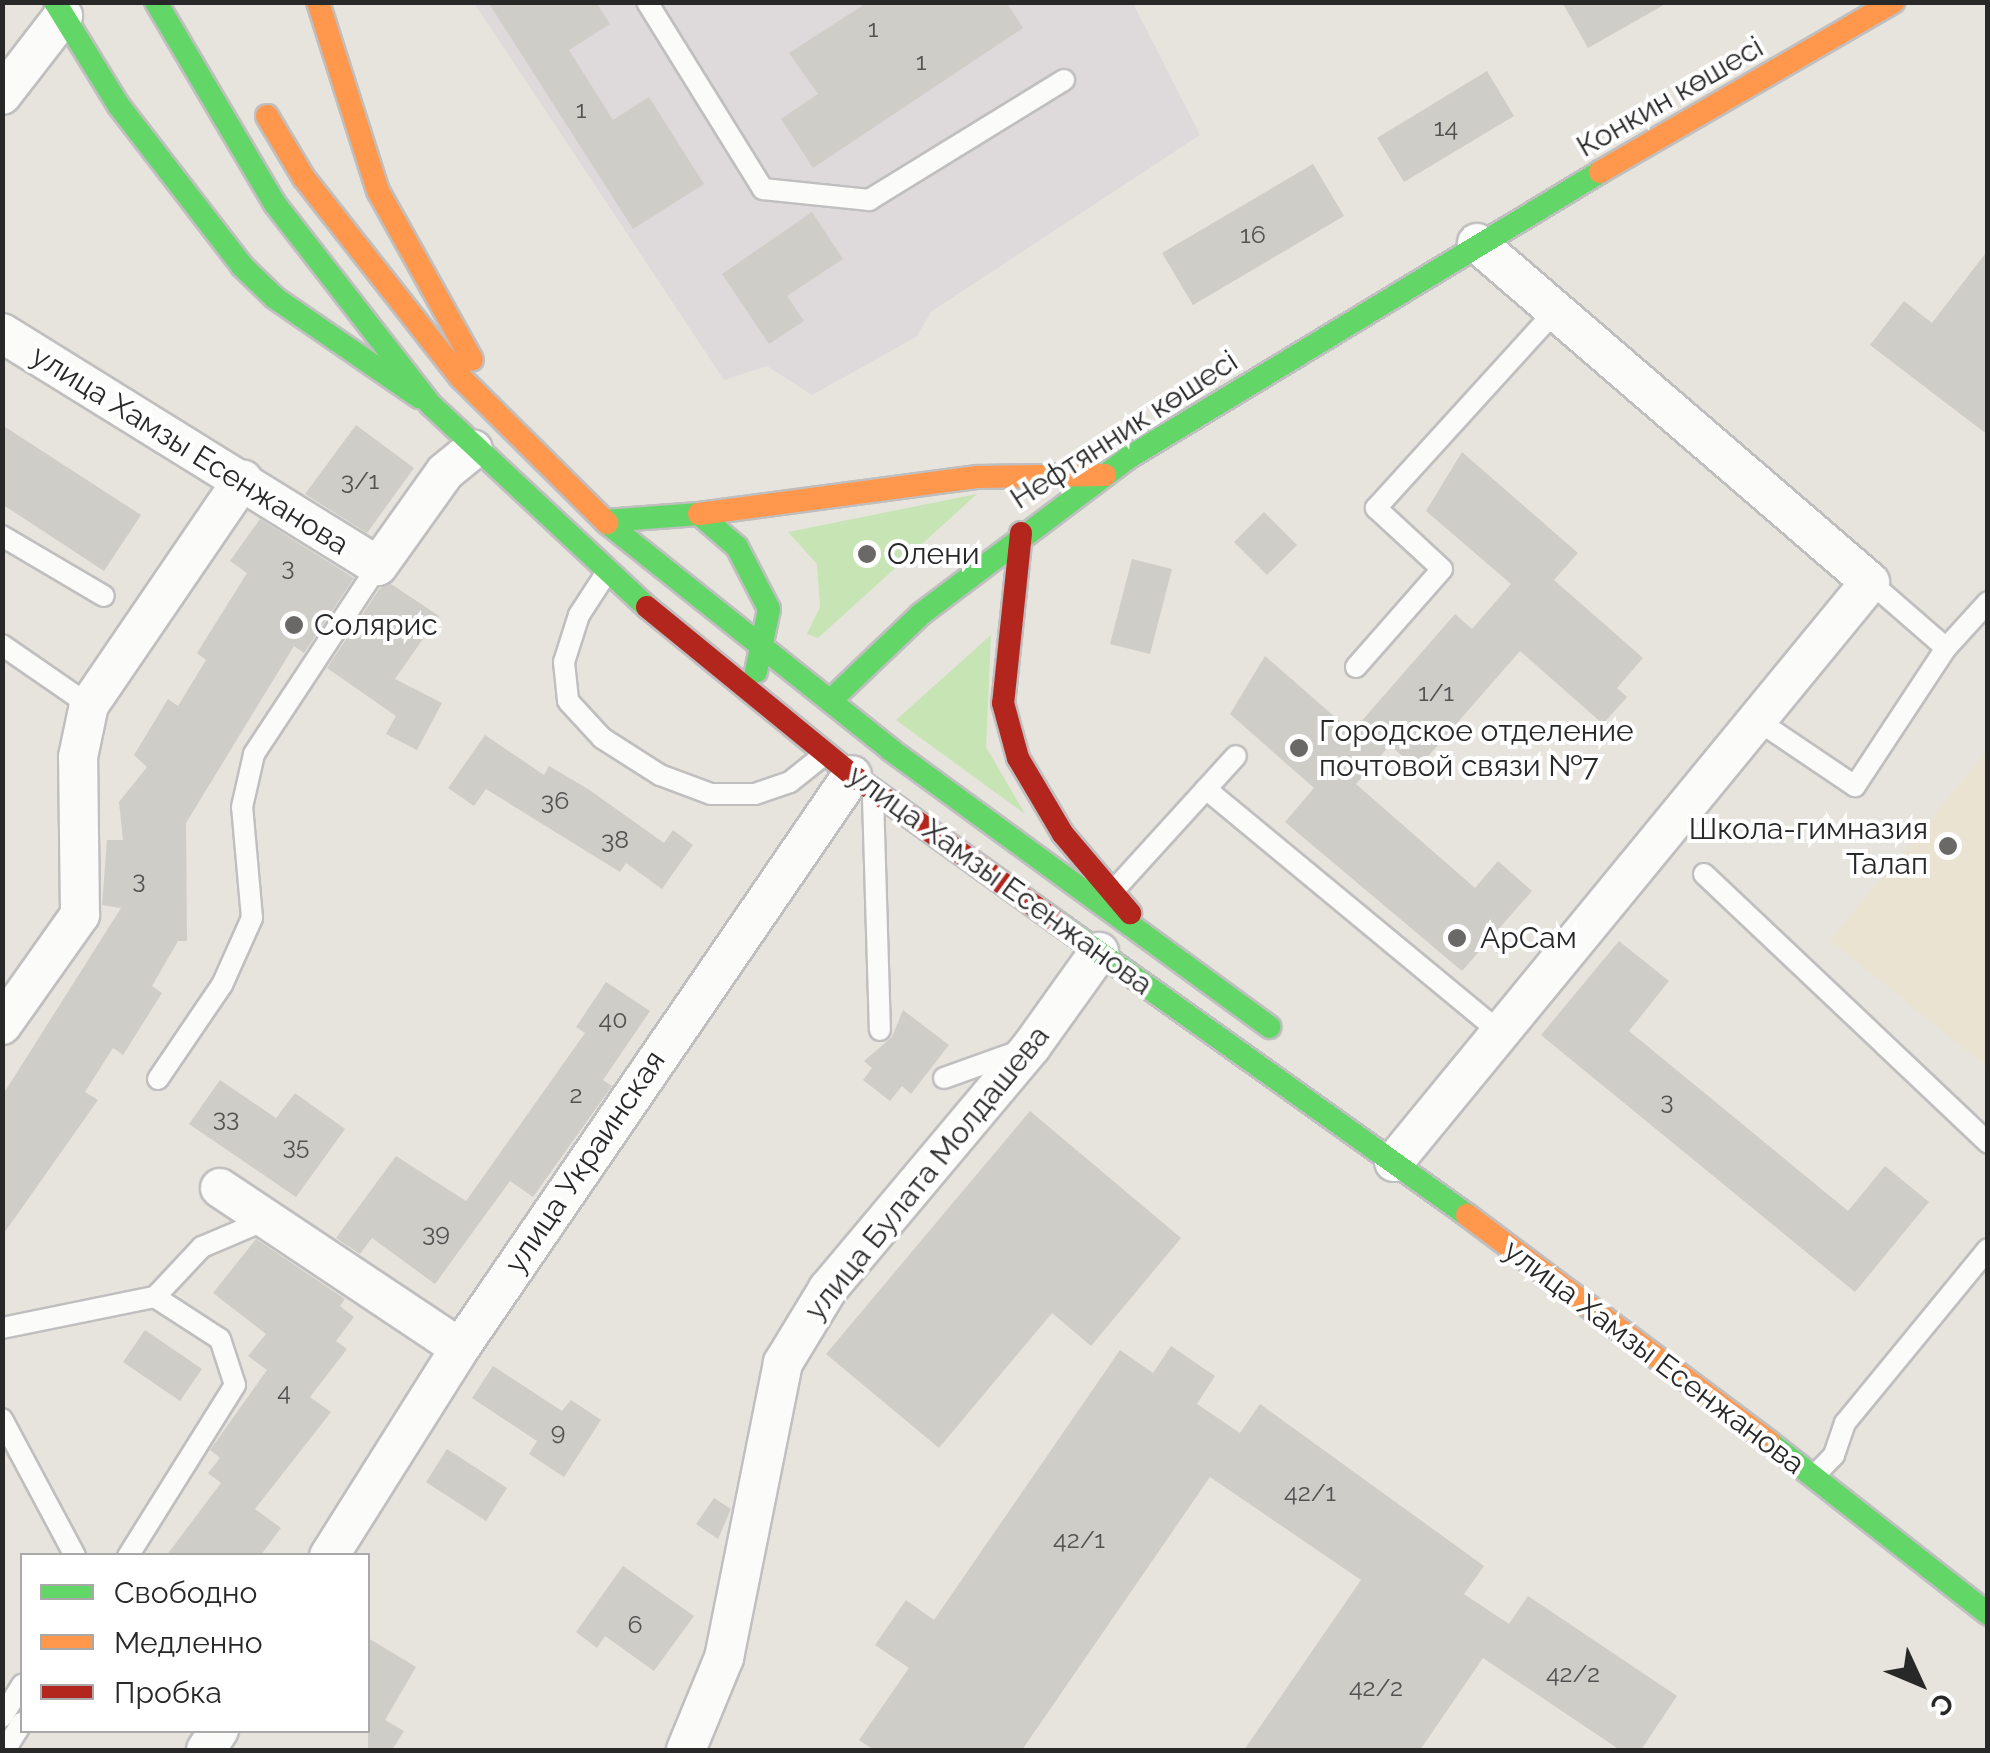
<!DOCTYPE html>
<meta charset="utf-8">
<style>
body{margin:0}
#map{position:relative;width:1990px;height:1753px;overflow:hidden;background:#e7e3dd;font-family:Raleway,sans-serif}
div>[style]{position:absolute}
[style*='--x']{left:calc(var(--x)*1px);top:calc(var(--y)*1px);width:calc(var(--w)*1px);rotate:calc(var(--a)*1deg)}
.industrial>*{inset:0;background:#dedadc}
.education>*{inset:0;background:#ebe3d1}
.green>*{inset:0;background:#c7e4b4}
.building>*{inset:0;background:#cfcdc8}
.roads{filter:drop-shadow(2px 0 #c0bfbf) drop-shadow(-2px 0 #c0bfbf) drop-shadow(0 2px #c0bfbf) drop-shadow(0 -2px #c0bfbf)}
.lane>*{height:20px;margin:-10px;padding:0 10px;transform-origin:10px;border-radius:10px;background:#fbfbfa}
.street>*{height:38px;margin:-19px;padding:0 19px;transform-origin:19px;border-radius:19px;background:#fbfbfa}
.fast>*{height:22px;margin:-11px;padding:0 11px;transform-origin:11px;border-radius:11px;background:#63d668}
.slow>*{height:22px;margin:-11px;padding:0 11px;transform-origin:11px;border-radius:11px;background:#ff974d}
.jam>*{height:22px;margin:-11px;padding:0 11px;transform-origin:11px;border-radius:11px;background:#b3261e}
.dots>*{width:28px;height:28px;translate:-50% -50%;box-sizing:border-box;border:5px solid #fff;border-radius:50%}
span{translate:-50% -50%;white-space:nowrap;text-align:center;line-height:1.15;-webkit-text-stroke:8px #fff;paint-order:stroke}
.number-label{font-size:25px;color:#525251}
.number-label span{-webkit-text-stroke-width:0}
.street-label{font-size:30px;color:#282828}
.poi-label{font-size:30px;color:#282828}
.left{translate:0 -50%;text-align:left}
.right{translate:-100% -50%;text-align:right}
.frame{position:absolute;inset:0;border:5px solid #282828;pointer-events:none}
.legend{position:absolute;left:20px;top:1553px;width:350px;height:180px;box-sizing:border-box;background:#fff;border:2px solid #a9a9a9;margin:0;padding:12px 18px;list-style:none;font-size:30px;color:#282828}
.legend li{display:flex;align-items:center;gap:20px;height:50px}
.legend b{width:50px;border:2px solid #a9a9a9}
.north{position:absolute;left:1870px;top:1633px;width:100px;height:100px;-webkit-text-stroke:8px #fff;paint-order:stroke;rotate:134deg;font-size:28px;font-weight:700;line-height:40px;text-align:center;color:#282828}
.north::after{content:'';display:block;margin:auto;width:35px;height:45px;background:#282828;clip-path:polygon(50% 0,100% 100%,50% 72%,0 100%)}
</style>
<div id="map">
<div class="industrial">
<i style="clip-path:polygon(474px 3px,1133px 3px,1200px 135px,932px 311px,916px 337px,812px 395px,767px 366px,724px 380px)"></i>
</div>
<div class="education">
<i style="clip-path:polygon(1987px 751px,1987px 1067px,1830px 940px)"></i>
</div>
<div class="green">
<i style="clip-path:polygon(977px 494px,818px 638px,807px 634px,820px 607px,817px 564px,788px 532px)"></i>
<i style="clip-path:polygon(991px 635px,986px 747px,1025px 814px,896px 720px)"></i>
</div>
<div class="building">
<i style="clip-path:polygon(488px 2px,596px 2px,610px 24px,569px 50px,613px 120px,649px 97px,704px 184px,633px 229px)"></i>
<i style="clip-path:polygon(868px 2px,1006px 2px,1023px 28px,813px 168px,781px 119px,818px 94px,789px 53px)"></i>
<i style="clip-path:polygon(1562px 2px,1669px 2px,1588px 48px)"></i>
<i style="clip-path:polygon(1487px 71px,1514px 116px,1404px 182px,1377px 138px)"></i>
<i style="clip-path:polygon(1313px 164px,1344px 216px,1193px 305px,1162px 253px)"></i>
<i style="clip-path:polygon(812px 212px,843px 259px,787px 296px,804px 321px,769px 344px,722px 274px)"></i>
<i style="clip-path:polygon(1988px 250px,1988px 435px,1870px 345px,1904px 301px,1932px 323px)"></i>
<i style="clip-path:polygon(2px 425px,141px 515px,104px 571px,2px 504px)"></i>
<i style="clip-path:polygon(356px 425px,414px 468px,367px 533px,305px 494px)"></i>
<i style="clip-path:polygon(1462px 452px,1578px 553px,1554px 580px,1643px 658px,1617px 688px,1627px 697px,1603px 724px,1520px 651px,1417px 769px,1390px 745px,1356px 784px,1475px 888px,1498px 861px,1532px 891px,1462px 971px,1285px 822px,1314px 788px,1230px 714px,1265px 656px,1352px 732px,1455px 614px,1472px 629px,1511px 584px,1426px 511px)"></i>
<i style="clip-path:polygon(1264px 512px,1297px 545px,1267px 575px,1234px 542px)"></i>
<i style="clip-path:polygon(260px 519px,354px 578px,304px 653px,294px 646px,186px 823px,187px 941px,178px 941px,152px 986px,162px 993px,123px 1055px,113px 1048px,85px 1092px,98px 1100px,2px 1236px,2px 1096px,121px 908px,102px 905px,107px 840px,123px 840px,119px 802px,147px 767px,134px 755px,168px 699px,178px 706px,206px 660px,197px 653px,247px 573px,230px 561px)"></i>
<i style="clip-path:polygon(1132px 559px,1172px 569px,1150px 654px,1110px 644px)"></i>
<i style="clip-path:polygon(391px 584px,439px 616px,395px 679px,442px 703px,417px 750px,386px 734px,396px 716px,327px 668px,380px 588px)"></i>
<i style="clip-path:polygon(485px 735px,544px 775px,549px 766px,588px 789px,664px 843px,673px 830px,693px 845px,662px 889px,626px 863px,620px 872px,486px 789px,474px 806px,448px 788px)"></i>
<i style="clip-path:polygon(1619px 941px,1669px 981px,1629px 1031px,1848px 1211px,1885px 1166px,1929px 1202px,1855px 1292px,1541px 1035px)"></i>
<i style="clip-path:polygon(606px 982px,650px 1011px,603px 1080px,612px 1086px,533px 1197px,510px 1181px,435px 1284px,372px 1238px,360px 1254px,336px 1238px,396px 1156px,466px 1201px,585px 1033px,576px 1027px)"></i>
<i style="clip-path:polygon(903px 1010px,949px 1045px,911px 1094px,902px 1086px,890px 1101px,863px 1080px,872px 1068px,864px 1061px,892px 1037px)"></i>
<i style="clip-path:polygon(220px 1080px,276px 1118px,295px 1093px,345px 1129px,296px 1197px,189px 1124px)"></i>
<i style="clip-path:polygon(1030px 1111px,1181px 1238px,1091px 1346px,1052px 1313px,939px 1448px,826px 1354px)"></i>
<i style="clip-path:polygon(256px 1239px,345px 1299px,340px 1306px,354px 1317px,336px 1341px,347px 1349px,310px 1397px,331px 1412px,255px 1509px,281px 1528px,260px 1556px,166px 1556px,221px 1483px,208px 1473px,220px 1458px,210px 1450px,267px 1370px,248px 1356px,266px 1334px,213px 1293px)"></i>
<i style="clip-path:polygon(145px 1330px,202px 1369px,180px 1401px,123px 1362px)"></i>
<i style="clip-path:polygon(1171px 1346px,1215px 1376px,1197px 1404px,1240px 1433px,1260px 1404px,1484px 1566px,1464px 1594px,1509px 1624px,1528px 1596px,1677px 1696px,1641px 1750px,1620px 1750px,1483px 1658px,1420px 1750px,1244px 1750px,1361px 1580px,1210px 1477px,1022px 1750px,874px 1750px,859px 1740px,909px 1668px,875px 1645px,906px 1600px,934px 1620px,1120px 1350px,1153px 1373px)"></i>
<i style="clip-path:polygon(493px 1366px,562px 1411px,571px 1400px,601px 1420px,564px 1477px,529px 1454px,537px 1441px,472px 1398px)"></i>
<i style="clip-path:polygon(447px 1449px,507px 1488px,486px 1521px,426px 1482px)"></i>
<i style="clip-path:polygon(714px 1498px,731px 1509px,718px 1539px,696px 1524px)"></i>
<i style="clip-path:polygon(623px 1566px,694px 1616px,654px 1671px,605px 1636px,597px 1648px,576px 1632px)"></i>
<i style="clip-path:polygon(368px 1638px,416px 1667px,385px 1720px,404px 1731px,392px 1750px,368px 1750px)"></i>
</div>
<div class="roads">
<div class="lane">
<i style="--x:647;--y:2;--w:220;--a:58.2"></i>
<i style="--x:763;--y:189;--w:107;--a:5.9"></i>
<i style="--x:869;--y:200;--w:229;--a:-31.6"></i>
<i style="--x:2;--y:536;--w:118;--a:30.5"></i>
<i style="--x:605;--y:575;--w:48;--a:123"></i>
<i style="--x:579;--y:615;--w:49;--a:107.7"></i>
<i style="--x:564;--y:662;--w:39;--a:84"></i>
<i style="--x:568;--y:701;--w:50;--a:47.4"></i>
<i style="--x:602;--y:738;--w:69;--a:32.5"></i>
<i style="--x:660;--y:775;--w:54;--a:20.4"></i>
<i style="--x:711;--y:794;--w:44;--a:0"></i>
<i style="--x:755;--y:794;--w:37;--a:-19"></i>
<i style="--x:790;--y:782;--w:45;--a:-38.7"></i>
<i style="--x:2;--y:645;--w:106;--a:34.6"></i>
<i style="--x:1946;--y:648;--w:62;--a:-47.6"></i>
<i style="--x:1356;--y:667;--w:130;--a:-48.7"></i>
<i style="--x:1442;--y:569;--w:90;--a:-137.3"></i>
<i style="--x:1376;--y:508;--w:266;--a:-47.7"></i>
<i style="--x:1754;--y:718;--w:122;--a:34"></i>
<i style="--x:1855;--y:786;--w:165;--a:-56.6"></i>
<i style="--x:1946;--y:648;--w:101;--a:-139"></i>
<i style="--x:1206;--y:789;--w:381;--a:39.6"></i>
<i style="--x:873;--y:797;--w:233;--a:88.3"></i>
<i style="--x:1704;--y:874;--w:391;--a:43.4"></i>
<i style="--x:1114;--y:890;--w:181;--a:-47.7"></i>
<i style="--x:944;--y:1078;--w:83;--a:-19.7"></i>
<i style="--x:158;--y:1079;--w:114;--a:-55.8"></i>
<i style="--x:222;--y:985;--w:73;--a:-65.9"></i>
<i style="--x:252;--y:918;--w:111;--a:-95.1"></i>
<i style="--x:242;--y:807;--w:54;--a:-77.2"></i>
<i style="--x:254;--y:754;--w:225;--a:-56.6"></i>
<i style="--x:155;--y:1297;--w:69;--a:-46.8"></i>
<i style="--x:202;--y:1247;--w:72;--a:-23"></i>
<i style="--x:2;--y:1328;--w:156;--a:-11.5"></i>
<i style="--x:155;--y:1297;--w:77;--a:32.9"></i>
<i style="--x:220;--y:1339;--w:48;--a:71.9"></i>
<i style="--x:235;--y:1385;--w:202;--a:122"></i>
<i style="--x:2;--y:1419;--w:155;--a:61.9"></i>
<i style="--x:1814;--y:1476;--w:29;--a:-46"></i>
<i style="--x:1834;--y:1455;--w:34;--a:-71"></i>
<i style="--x:1845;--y:1423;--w:225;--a:-50.6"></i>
<i style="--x:2;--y:1717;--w:38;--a:-58"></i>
<i style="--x:5;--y:1750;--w:32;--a:-58"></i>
</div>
<div class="street">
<i style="--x:2;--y:95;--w:100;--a:-52.3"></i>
<i style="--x:2;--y:333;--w:442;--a:31.8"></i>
<i style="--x:378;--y:566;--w:115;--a:-54.5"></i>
<i style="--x:445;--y:472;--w:36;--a:-39"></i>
<i style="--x:2;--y:1025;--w:135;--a:-54.7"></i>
<i style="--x:80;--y:915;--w:158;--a:-90.7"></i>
<i style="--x:78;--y:757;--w:53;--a:-78.1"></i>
<i style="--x:89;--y:705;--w:273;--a:-55.7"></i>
<i style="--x:1394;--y:1162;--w:750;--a:-50.62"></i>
<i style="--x:1870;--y:582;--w:519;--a:-139.22"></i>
<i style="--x:220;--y:1188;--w:288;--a:33.7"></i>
<i style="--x:329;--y:1556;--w:246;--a:-57.8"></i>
<i style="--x:460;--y:1348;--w:694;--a:-55.62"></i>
<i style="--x:206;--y:1750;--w:24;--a:-57"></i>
<i style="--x:686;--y:1750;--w:100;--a:-67.6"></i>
<i style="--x:724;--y:1658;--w:301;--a:-78.7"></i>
<i style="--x:783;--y:1363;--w:87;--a:-58.7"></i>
<i style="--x:828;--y:1289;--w:316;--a:-50"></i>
<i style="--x:1031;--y:1047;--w:117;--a:-54.4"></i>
</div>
<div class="fast">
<i style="--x:55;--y:2;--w:122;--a:58.4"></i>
<i style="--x:119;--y:106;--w:202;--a:52.4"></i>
<i style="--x:242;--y:266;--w:46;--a:44.1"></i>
<i style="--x:275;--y:298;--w:175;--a:34.5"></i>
<i style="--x:156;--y:2;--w:234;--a:59.5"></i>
<i style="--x:275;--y:204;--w:254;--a:52.2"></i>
<i style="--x:431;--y:405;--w:296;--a:43.1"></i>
<i style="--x:605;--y:521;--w:94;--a:-4.3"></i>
<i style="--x:699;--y:514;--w:50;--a:41"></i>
<i style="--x:737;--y:547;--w:70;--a:62.7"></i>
<i style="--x:769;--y:609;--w:64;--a:101.7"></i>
<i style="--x:607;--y:523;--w:364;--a:38.6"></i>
<i style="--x:891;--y:750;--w:469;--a:36.2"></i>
<i style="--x:830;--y:701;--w:126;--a:-43.7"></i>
<i style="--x:921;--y:614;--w:259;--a:-37"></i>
<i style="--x:1128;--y:458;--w:552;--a:-31.21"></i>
<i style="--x:1058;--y:923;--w:503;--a:35.52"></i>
<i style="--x:1769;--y:1442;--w:278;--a:38.1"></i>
</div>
<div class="slow">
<i style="--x:318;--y:2;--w:198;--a:72.4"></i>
<i style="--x:378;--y:191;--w:193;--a:60.9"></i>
<i style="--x:267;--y:116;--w:72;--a:59.2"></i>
<i style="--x:304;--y:178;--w:254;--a:51.9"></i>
<i style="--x:461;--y:378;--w:206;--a:44.8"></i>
<i style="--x:1600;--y:172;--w:339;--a:-30.1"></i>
<i style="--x:699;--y:514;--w:281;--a:-7.6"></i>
<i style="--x:978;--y:477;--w:127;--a:-0.9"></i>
<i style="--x:1467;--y:1215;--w:378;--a:36.9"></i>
</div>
<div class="jam">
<i style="--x:1021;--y:533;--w:171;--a:96"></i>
<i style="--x:1003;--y:703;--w:57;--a:74.7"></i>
<i style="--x:1018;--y:758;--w:88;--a:59.4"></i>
<i style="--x:1063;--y:834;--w:104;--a:49.7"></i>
<i style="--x:647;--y:607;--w:265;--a:39.3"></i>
<i style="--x:852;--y:775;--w:254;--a:35.7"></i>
</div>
</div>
<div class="dots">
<i style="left:867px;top:554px;background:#6b6967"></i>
<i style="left:294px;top:625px;background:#6b6967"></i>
<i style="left:1299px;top:748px;background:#6b6967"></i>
<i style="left:1948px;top:846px;background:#6b6967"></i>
<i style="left:1457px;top:938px;background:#6b6967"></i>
</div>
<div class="number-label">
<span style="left:873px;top:28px">1</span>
<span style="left:921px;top:61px">1</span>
<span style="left:581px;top:109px">1</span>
<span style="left:1446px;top:127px">14</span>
<span style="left:1253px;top:234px">16</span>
<span style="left:360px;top:480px">3/1</span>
<span style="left:288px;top:566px">3</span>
<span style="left:1436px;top:692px">1/1</span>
<span style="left:555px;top:800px">36</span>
<span style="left:615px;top:839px">38</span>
<span style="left:139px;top:879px">3</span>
<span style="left:613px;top:1019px">40</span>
<span style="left:576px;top:1094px">2</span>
<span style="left:1667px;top:1100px">3</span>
<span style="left:226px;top:1117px">33</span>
<span style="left:296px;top:1145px">35</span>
<span style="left:436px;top:1232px">39</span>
<span style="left:284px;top:1391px">4</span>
<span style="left:558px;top:1431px">9</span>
<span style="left:1310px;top:1492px">42/1</span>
<span style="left:1079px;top:1539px">42/1</span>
<span style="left:635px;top:1624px">6</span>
<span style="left:1573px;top:1673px">42/2</span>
<span style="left:1376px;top:1687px">42/2</span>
</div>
<div class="street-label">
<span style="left:1670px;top:97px;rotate:-30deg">Конкин көшесі</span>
<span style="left:1124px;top:430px;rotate:-33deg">Нефтянник көшесі</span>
<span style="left:190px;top:450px;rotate:32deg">улица Хамзы Есенжанова</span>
<span style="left:1000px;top:880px;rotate:36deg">улица Хамзы Есенжанова</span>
<span style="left:585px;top:1162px;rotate:-56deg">улица Украинская</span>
<span style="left:927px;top:1173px;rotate:-51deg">улица Булата Молдашева</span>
<span style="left:1654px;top:1357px;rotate:37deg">улица Хамзы Есенжанова</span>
</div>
<div class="poi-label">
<span class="left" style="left:887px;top:554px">Олени</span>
<span class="left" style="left:314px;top:625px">Солярис</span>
<span class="left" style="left:1319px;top:748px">Городское отделение<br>почтовой связи №7</span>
<span class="right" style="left:1928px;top:846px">Школа-гимназия<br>Талап</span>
<span class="left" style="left:1480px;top:938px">АрСам</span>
</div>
<div class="frame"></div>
<ul class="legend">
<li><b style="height:12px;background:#63d668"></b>Свободно</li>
<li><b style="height:12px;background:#ff974d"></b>Медленно</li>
<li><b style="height:12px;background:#b3261e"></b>Пробка</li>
</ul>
<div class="north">С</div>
</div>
